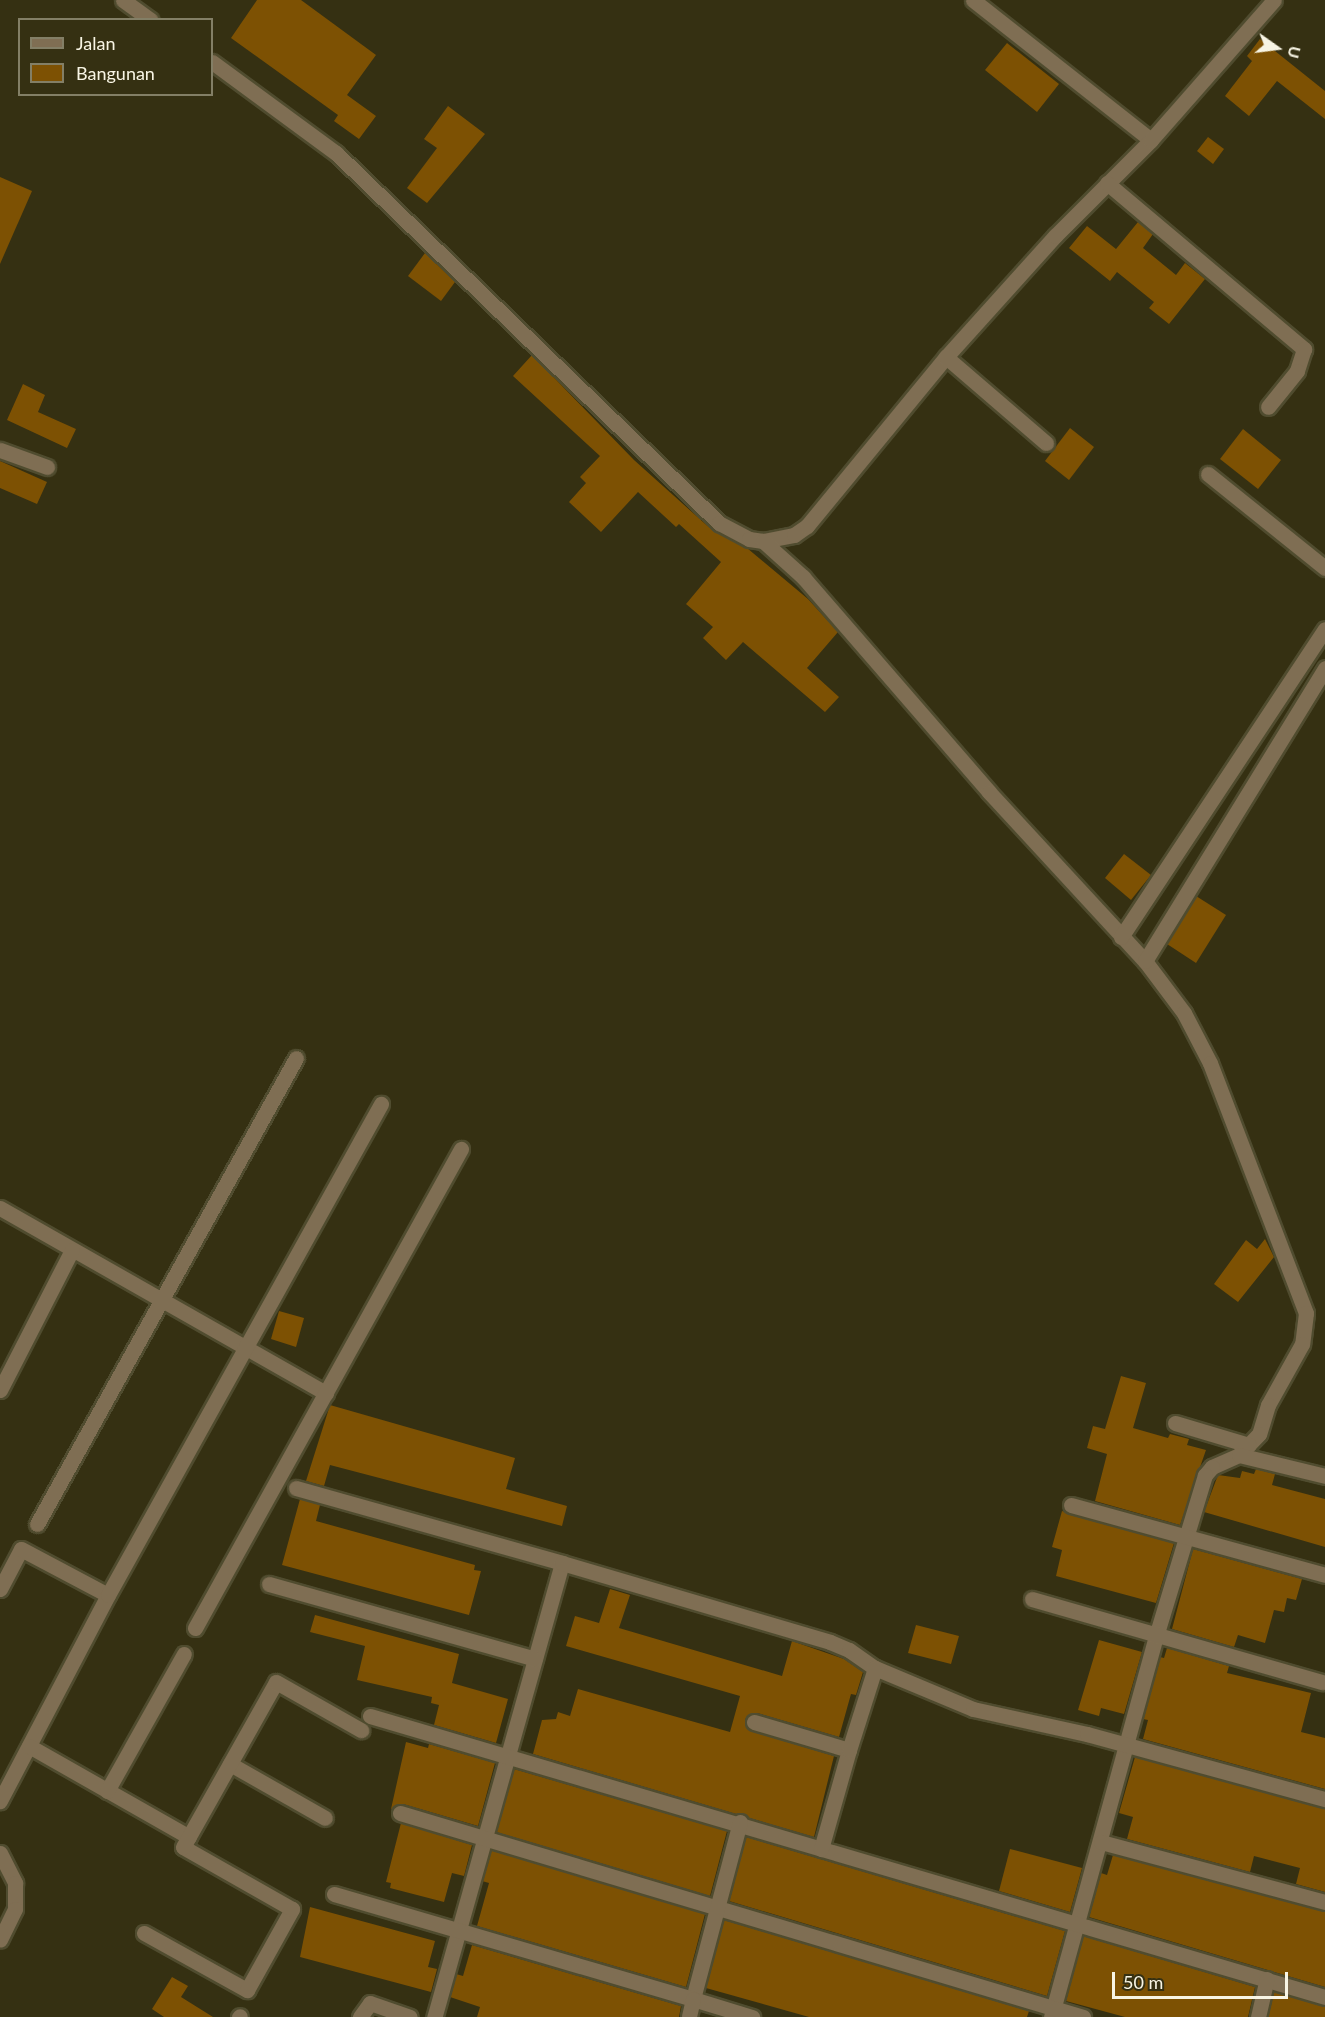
<!DOCTYPE html>
<style>
body{margin:0}
#map{position:relative;width:1325px;height:2017px;overflow:hidden;background:#353012;font-family:Lato,sans-serif}
div>[style]{position:absolute}
[style*='--x']{left:calc(var(--x)*1px);top:calc(var(--y)*1px);width:calc(var(--w)*1px);rotate:calc(var(--a)*1deg)}
.building>*{inset:0;background:#7d5103}
.roads{filter:drop-shadow(2px 0 #504c2f) drop-shadow(-2px 0 #504c2f) drop-shadow(0 2px #504c2f) drop-shadow(0 -2px #504c2f)}
.minor>*{height:15px;margin:-7.5px;padding:0 7.5px;transform-origin:7.5px;border-radius:7.5px;background:#7f6e53}
span{translate:-50% -50%;white-space:nowrap;text-align:center;line-height:1.15;-webkit-text-stroke:4.5px #353012;paint-order:stroke}
.legend{position:absolute;left:18px;top:18px;width:195px;height:78px;box-sizing:border-box;background:#353012;border:2px solid #837f66;margin:0;padding:8px 10px;list-style:none;font-size:18px;color:#f8f5e4}
.legend li{display:flex;align-items:center;gap:12px;height:30px}
.legend b{width:30px;border:2px solid #837f66}
.north{position:absolute;left:1247px;top:18px;width:60px;height:60px;-webkit-text-stroke:4px #353012;paint-order:stroke;rotate:104deg;font-size:16px;font-weight:700;line-height:24px;text-align:center;color:#f8f5e4}
.north::after{content:'';display:block;margin:auto;width:21px;height:27px;background:#f8f5e4;clip-path:polygon(50% 0,100% 100%,50% 72%,0 100%)}
.scale{position:absolute;left:1112px;top:1972px;width:176px;height:27px;box-sizing:border-box;border:3px solid #f8f5e4;border-top:0;padding-left:8px;font-size:18px;line-height:21px;white-space:nowrap;color:#f8f5e4;-webkit-text-stroke:4px #353012;paint-order:stroke}
</style>
<div id="map">
<div class="building">
<i style="clip-path:polygon(257px 0,301px 0,376px 55px,347px 95px,376px 116px,359px 139px,334px 121px,338px 115px,231px 38px)"></i>
<i style="clip-path:polygon(1260px 39px,1325px 91px,1325px 119px,1277px 81px,1249px 116px,1225px 96px,1252px 61px,1247px 56px)"></i>
<i style="clip-path:polygon(1007px 43px,1059px 84px,1037px 112px,985px 70px)"></i>
<i style="clip-path:polygon(448px 106px,485px 134px,427px 203px,407px 188px,437px 148px,424px 139px)"></i>
<i style="clip-path:polygon(1208px 137px,1224px 149px,1213px 164px,1197px 151px)"></i>
<i style="clip-path:polygon(0 177px,32px 191px,0 264px)"></i>
<i style="clip-path:polygon(1138px 222px,1153px 234px,1143px 248px,1176px 275px,1185px 263px,1205px 279px,1169px 324px,1149px 308px,1154px 302px,1117px 272px,1110px 281px,1069px 248px,1087px 226px,1116px 249px)"></i>
<i style="clip-path:polygon(425px 253px,455px 282px,441px 301px,408px 276px)"></i>
<i style="clip-path:polygon(532px 355px,634px 460px,712px 530px,747px 548px,808px 599px,838px 632px,807px 668px,839px 697px,825px 712px,743px 642px,726px 660px,703px 638px,713px 627px,686px 604px,721px 562px,679px 524px,676px 527px,638px 492px,601px 532px,569px 502px,586px 483px,580px 477px,600px 456px,513px 376px)"></i>
<i style="clip-path:polygon(23px 384px,45px 395px,38px 412px,76px 429px,67px 448px,7px 420px)"></i>
<i style="clip-path:polygon(1070px 428px,1094px 447px,1069px 480px,1045px 461px)"></i>
<i style="clip-path:polygon(1243px 429px,1281px 460px,1258px 489px,1220px 459px)"></i>
<i style="clip-path:polygon(0 461px,47px 482px,37px 504px,0 488px)"></i>
<i style="clip-path:polygon(1124px 854px,1151px 875px,1131px 900px,1105px 878px)"></i>
<i style="clip-path:polygon(1196px 896px,1226px 915px,1196px 963px,1167px 944px)"></i>
<i style="clip-path:polygon(1265px 1239px,1274px 1257px,1238px 1302px,1214px 1284px,1246px 1240px,1257px 1249px)"></i>
<i style="clip-path:polygon(279px 1311px,304px 1318px,296px 1347px,271px 1339px)"></i>
<i style="clip-path:polygon(1121px 1376px,1146px 1383px,1133px 1428px,1168px 1438px,1170px 1434px,1189px 1439px,1187px 1445px,1206px 1450px,1180px 1525px,1095px 1501px,1107px 1454px,1087px 1448px,1093px 1426px,1105px 1429px)"></i>
<i style="clip-path:polygon(330px 1405px,515px 1458px,506px 1489px,567px 1506px,562px 1526px,330px 1465px,324px 1486px,306px 1481px)"></i>
<i style="clip-path:polygon(1256px 1469px,1275px 1474px,1272px 1485px,1325px 1499px,1325px 1547px,1204px 1512px,1218px 1475px,1240px 1478px,1242px 1471px,1254px 1474px)"></i>
<i style="clip-path:polygon(300px 1499px,320px 1505px,316px 1521px,475px 1565px,474px 1570px,481px 1571px,469px 1615px,282px 1565px)"></i>
<i style="clip-path:polygon(1062px 1511px,1174px 1543px,1156px 1603px,1056px 1576px,1062px 1550px,1052px 1547px)"></i>
<i style="clip-path:polygon(1193px 1549px,1302px 1579px,1296px 1600px,1287px 1598px,1284px 1612px,1274px 1610px,1265px 1643px,1238px 1635px,1234px 1647px,1172px 1629px)"></i>
<i style="clip-path:polygon(610px 1589px,630px 1595px,619px 1628px,782px 1676px,792px 1641px,844px 1659px,863px 1672px,856px 1695px,851px 1694px,839px 1737px,757px 1713px,745px 1719px,751px 1731px,834px 1756px,814px 1837px,533px 1754px,542px 1720px,556px 1719px,558px 1712px,570px 1716px,578px 1689px,730px 1732px,740px 1696px,566px 1646px,575px 1616px,599px 1623px)"></i>
<i style="clip-path:polygon(315px 1615px,459px 1654px,452px 1683px,508px 1699px,496px 1743px,434px 1725px,439px 1705px,431px 1703px,432px 1697px,357px 1680px,365px 1646px,310px 1632px)"></i>
<i style="clip-path:polygon(916px 1625px,959px 1636px,951px 1664px,908px 1653px)"></i>
<i style="clip-path:polygon(1099px 1640px,1142px 1652px,1124px 1714px,1101px 1708px,1099px 1716px,1078px 1710px)"></i>
<i style="clip-path:polygon(1167px 1648px,1229px 1666px,1227px 1673px,1311px 1693px,1301px 1732px,1325px 1738px,1325px 1789px,1143px 1739px,1148px 1720px,1143px 1719px,1160px 1657px,1164px 1658px)"></i>
<i style="clip-path:polygon(406px 1742px,428px 1748px,429px 1744px,495px 1763px,478px 1826px,403px 1804px,391px 1809px)"></i>
<i style="clip-path:polygon(1135px 1757px,1325px 1808px,1325px 1892px,1296px 1884px,1300px 1868px,1254px 1856px,1250px 1872px,1127px 1839px,1133px 1817px,1119px 1813px)"></i>
<i style="clip-path:polygon(514px 1769px,727px 1831px,710px 1896px,496px 1832px)"></i>
<i style="clip-path:polygon(401px 1823px,472px 1845px,464px 1876px,452px 1873px,444px 1902px,390px 1888px,391px 1883px,386px 1882px)"></i>
<i style="clip-path:polygon(746px 1837px,1065px 1931px,1047px 1996px,729px 1901px)"></i>
<i style="clip-path:polygon(1010px 1849px,1082px 1868px,1070px 1912px,999px 1891px)"></i>
<i style="clip-path:polygon(491px 1850px,705px 1914px,686px 1987px,477px 1926px,489px 1883px,482px 1881px)"></i>
<i style="clip-path:polygon(1113px 1855px,1325px 1911px,1325px 1987px,1089px 1917px,1101px 1873px,1107px 1875px)"></i>
<i style="clip-path:polygon(310px 1907px,435px 1941px,428px 1967px,437px 1969px,431px 1992px,300px 1957px)"></i>
<i style="clip-path:polygon(724px 1920px,1029px 2011px,1027px 2017px,809px 2017px,706px 1988px)"></i>
<i style="clip-path:polygon(1083px 1936px,1255px 1987px,1248px 2017px,1125px 2017px,1066px 2001px)"></i>
<i style="clip-path:polygon(472px 1945px,681px 2006px,679px 2017px,477px 2017px,480px 2007px,450px 1997px,456px 1974px,463px 1976px)"></i>
<i style="clip-path:polygon(172px 1977px,188px 1986px,181px 1997px,213px 2017px,164px 2017px,152px 2009px)"></i>
<i style="clip-path:polygon(1274px 1992px,1325px 2006px,1325px 2017px,1268px 2017px)"></i>
</div>
<div class="roads">
<div class="minor">
<i style="--x:123;--y:0;--w:34;--a:36"></i>
<i style="--x:973;--y:0;--w:226;--a:38.2"></i>
<i style="--x:212;--y:62;--w:154;--a:36.3"></i>
<i style="--x:336;--y:153;--w:533;--a:44.01"></i>
<i style="--x:719;--y:523;--w:34;--a:28"></i>
<i style="--x:749;--y:539;--w:14;--a:8"></i>
<i style="--x:763;--y:541;--w:32;--a:-11"></i>
<i style="--x:794;--y:535;--w:16;--a:-35"></i>
<i style="--x:807;--y:526;--w:219;--a:-50.6"></i>
<i style="--x:946;--y:357;--w:163;--a:-48"></i>
<i style="--x:1055;--y:236;--w:136;--a:-45"></i>
<i style="--x:1151;--y:140;--w:186;--a:-48.7"></i>
<i style="--x:1107;--y:183;--w:258;--a:40.1"></i>
<i style="--x:1304;--y:349;--w:23;--a:108"></i>
<i style="--x:1297;--y:371;--w:46;--a:128.9"></i>
<i style="--x:946;--y:357;--w:132;--a:40.7"></i>
<i style="--x:0;--y:450;--w:50;--a:19.9"></i>
<i style="--x:1208;--y:474;--w:150;--a:38.8"></i>
<i style="--x:763;--y:541;--w:54;--a:42"></i>
<i style="--x:803;--y:577;--w:284;--a:49.1"></i>
<i style="--x:989;--y:792;--w:230;--a:47.3"></i>
<i style="--x:1145;--y:961;--w:65;--a:53.1"></i>
<i style="--x:1184;--y:1013;--w:56;--a:62.5"></i>
<i style="--x:1210;--y:1063;--w:268;--a:69"></i>
<i style="--x:1306;--y:1313;--w:31;--a:97"></i>
<i style="--x:1302;--y:1344;--w:70;--a:119.1"></i>
<i style="--x:1268;--y:1405;--w:30;--a:107"></i>
<i style="--x:1259;--y:1434;--w:29;--a:134"></i>
<i style="--x:1239;--y:1455;--w:30;--a:156"></i>
<i style="--x:1212;--y:1467;--w:11;--a:131"></i>
<i style="--x:1205;--y:1475;--w:168;--a:106.9"></i>
<i style="--x:1156;--y:1636;--w:395;--a:105.4"></i>
<i style="--x:1121;--y:937;--w:369;--a:-56.5"></i>
<i style="--x:1145;--y:961;--w:344;--a:-58.4"></i>
<i style="--x:0;--y:1208;--w:375;--a:29.6"></i>
<i style="--x:0;--y:1390;--w:157;--a:-62.8"></i>
<i style="--x:1175;--y:1423;--w:77;--a:16.6"></i>
<i style="--x:1239;--y:1455;--w:89;--a:13.7"></i>
<i style="--x:296;--y:1488;--w:276;--a:15.7"></i>
<i style="--x:562;--y:1563;--w:472;--a:105.7"></i>
<i style="--x:1071;--y:1505;--w:263;--a:15.4"></i>
<i style="--x:37;--y:1524;--w:533;--a:-60.93"></i>
<i style="--x:562;--y:1563;--w:279;--a:16.4"></i>
<i style="--x:830;--y:1642;--w:21;--a:23"></i>
<i style="--x:849;--y:1650;--w:32;--a:35"></i>
<i style="--x:875;--y:1668;--w:106;--a:22.7"></i>
<i style="--x:973;--y:1709;--w:117;--a:12.4"></i>
<i style="--x:1087;--y:1734;--w:247;--a:15.3"></i>
<i style="--x:269;--y:1584;--w:276;--a:15.7"></i>
<i style="--x:0;--y:1589;--w:45;--a:-62.3"></i>
<i style="--x:21;--y:1549;--w:98;--a:27.9"></i>
<i style="--x:108;--y:1595;--w:233;--a:117.7"></i>
<i style="--x:108;--y:1595;--w:562;--a:-60.93"></i>
<i style="--x:1032;--y:1599;--w:302;--a:16"></i>
<i style="--x:195;--y:1628;--w:548;--a:-60.96"></i>
<i style="--x:370;--y:1716;--w:995;--a:16.4"></i>
<i style="--x:754;--y:1722;--w:99;--a:16.4"></i>
<i style="--x:849;--y:1750;--w:103;--a:105.8"></i>
<i style="--x:29;--y:1746;--w:184;--a:29.6"></i>
<i style="--x:849;--y:1750;--w:86;--a:-72.4"></i>
<i style="--x:230;--y:1764;--w:109;--a:29.6"></i>
<i style="--x:107;--y:1791;--w:157;--a:-60.7"></i>
<i style="--x:400;--y:1813;--w:713;--a:16.63"></i>
<i style="--x:740;--y:1822;--w:183;--a:104.9"></i>
<i style="--x:693;--y:1999;--w:62;--a:17"></i>
<i style="--x:1101;--y:1842;--w:232;--a:15"></i>
<i style="--x:0;--y:1853;--w:34;--a:63"></i>
<i style="--x:15;--y:1883;--w:26;--a:90"></i>
<i style="--x:15;--y:1909;--w:34;--a:116"></i>
<i style="--x:334;--y:1894;--w:374;--a:16.3"></i>
<i style="--x:693;--y:1999;--w:18;--a:103"></i>
<i style="--x:144;--y:1933;--w:118;--a:29"></i>
<i style="--x:247;--y:1990;--w:93;--a:-60.9"></i>
<i style="--x:292;--y:1909;--w:125;--a:-150.4"></i>
<i style="--x:183;--y:1847;--w:189;--a:-60.6"></i>
<i style="--x:276;--y:1682;--w:98;--a:29.5"></i>
<i style="--x:239;--y:2017;--w:1;--a:-45"></i>
<i style="--x:360;--y:2017;--w:17;--a:-54"></i>
<i style="--x:370;--y:2003;--w:42;--a:19.3"></i>
<i style="--x:1258;--y:2017;--w:39;--a:-77"></i>
</div>
</div>
<ul class="legend">
<li><b style="height:8px;background:#7f6e53"></b>Jalan</li>
<li><b style="height:16px;background:#7d5103"></b>Bangunan</li>
</ul>
<div class="north">U</div>
<div class="scale">50 m</div>
</div>
